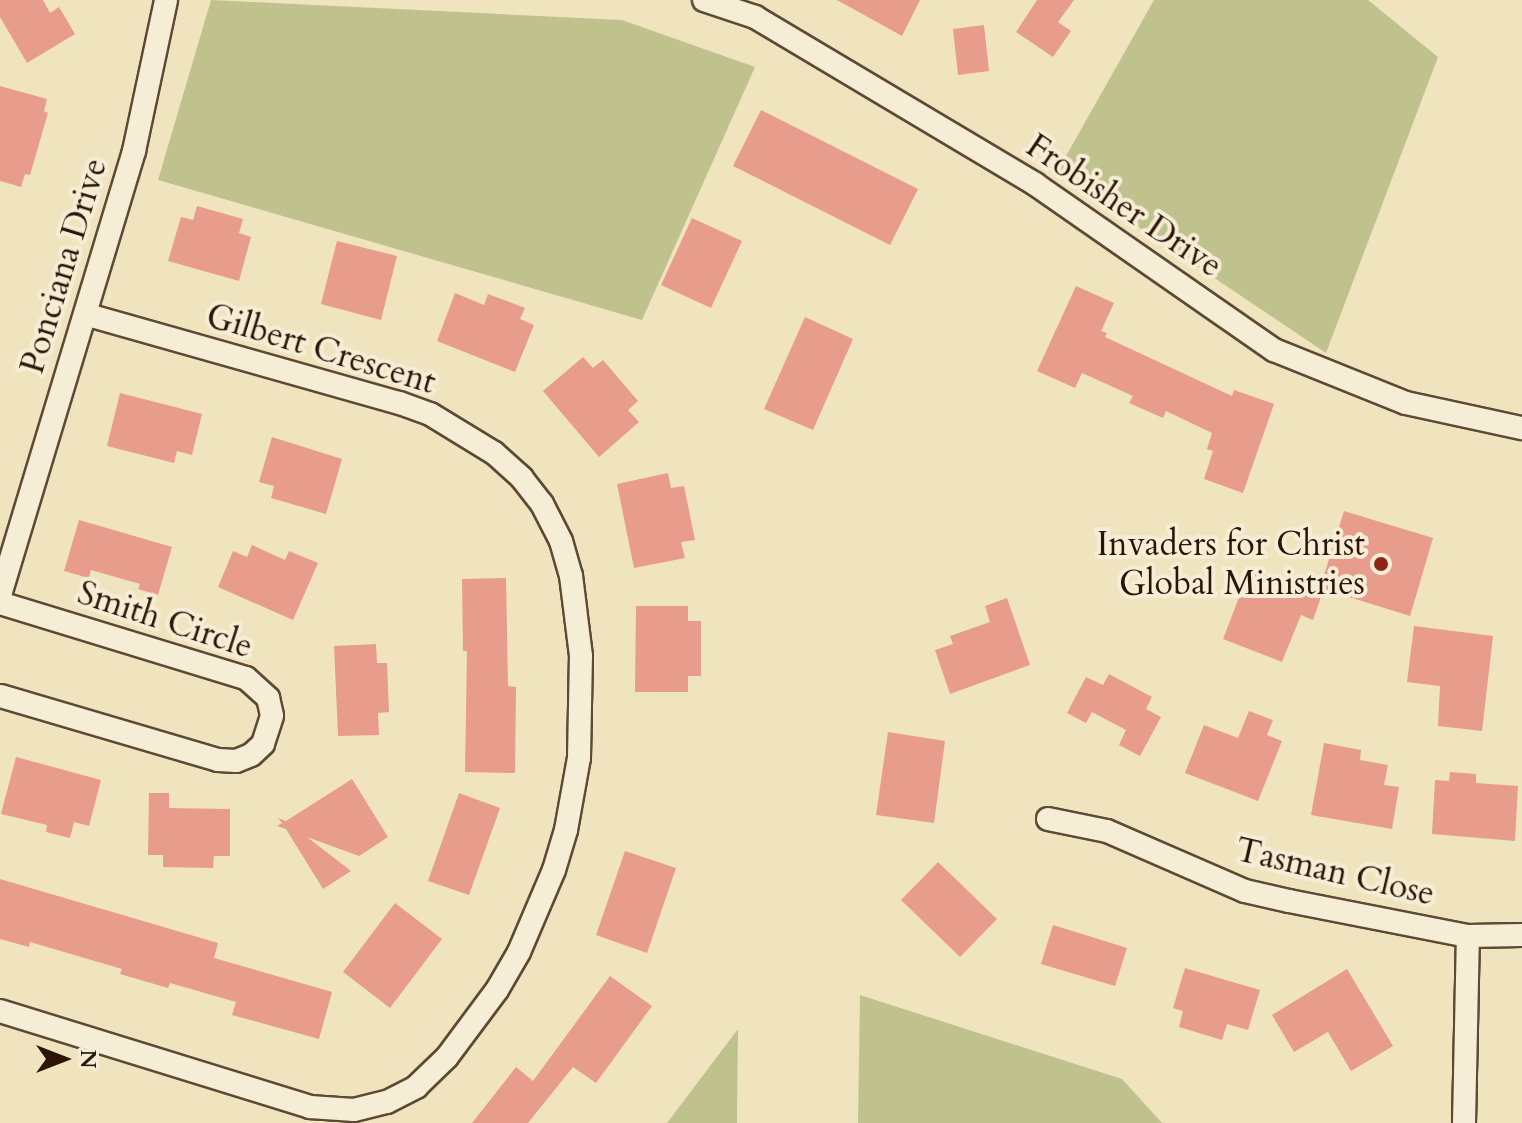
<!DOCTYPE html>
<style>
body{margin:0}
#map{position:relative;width:1522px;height:1123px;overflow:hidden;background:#f0e4bf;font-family:Cardo,serif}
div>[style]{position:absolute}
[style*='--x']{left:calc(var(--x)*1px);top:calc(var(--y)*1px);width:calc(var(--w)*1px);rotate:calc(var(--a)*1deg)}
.green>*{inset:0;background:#c0c28e}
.building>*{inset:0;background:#e89c8b}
.roads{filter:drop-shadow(2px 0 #5d4934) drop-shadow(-2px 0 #5d4934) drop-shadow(0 2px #5d4934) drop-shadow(0 -2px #5d4934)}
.street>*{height:22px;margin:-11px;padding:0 11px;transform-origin:11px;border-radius:11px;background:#f5edd5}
.dots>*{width:22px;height:22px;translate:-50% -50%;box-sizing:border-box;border:4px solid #f5edd5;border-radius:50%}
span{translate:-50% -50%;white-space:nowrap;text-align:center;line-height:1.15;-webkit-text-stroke:8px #f5edd5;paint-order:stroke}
.street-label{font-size:34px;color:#2c1505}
.poi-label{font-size:34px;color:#2c1505}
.right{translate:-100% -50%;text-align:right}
.north{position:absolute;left:24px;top:1019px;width:80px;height:80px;-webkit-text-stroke:6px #f5edd5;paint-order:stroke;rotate:90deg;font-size:22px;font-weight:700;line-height:32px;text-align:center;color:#2c1505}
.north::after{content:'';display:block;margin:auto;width:28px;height:36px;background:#2c1505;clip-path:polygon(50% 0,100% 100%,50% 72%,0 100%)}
</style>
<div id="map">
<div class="green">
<i style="clip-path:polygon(211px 0,622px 20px,755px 67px,642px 320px,158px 180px)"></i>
<i style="clip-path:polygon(1154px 0,1368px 0,1438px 57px,1326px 353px,1057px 172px)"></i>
<i style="clip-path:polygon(860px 995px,1122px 1079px,1162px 1123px,858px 1123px)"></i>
<i style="clip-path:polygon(738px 1029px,737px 1123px,667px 1123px)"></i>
</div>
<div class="building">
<i style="clip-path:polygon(0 0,43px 0,50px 13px,59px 7px,75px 34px,27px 63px,0 17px)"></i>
<i style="clip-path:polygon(837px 0,920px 0,902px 36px)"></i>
<i style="clip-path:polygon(1037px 0,1074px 0,1058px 22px,1071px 31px,1053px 57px,1016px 32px)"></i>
<i style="clip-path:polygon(984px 25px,989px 71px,958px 75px,953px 29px)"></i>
<i style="clip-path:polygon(0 86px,47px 99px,44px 111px,48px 113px,30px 175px,25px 174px,21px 187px,0 181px)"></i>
<i style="clip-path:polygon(761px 110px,918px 189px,890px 245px,733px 166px)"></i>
<i style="clip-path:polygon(197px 206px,243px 219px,239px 233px,251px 237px,239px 281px,168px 261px,181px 217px,193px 220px)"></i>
<i style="clip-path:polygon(692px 218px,742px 241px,711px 308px,661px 285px)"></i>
<i style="clip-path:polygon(337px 241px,397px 256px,381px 320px,321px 304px)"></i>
<i style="clip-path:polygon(1076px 286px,1114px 303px,1101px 331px,1107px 333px,1105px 337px,1232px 396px,1234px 390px,1274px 404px,1243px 493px,1204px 479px,1213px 451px,1207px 449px,1212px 433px,1166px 411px,1163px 418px,1129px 403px,1133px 396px,1082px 373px,1075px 388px,1037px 371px)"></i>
<i style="clip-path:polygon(455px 293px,484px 305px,488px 294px,525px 308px,520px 319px,534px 325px,515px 372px,437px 341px)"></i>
<i style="clip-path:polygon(805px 317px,853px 339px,813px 430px,764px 409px)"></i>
<i style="clip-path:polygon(583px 357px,593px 368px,603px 360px,638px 401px,628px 410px,639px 422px,599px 457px,543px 391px)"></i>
<i style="clip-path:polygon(120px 393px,202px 414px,192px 455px,177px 451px,174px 463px,107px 446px)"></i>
<i style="clip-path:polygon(272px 437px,342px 459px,326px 514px,271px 498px,274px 486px,259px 482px)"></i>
<i style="clip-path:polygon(668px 473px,671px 488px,684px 486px,695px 540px,681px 542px,685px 558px,634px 568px,617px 484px)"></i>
<i style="clip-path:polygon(1344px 511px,1433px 538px,1410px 616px,1320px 588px)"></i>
<i style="clip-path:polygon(79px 520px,172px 547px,158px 595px,138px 589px,140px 584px,91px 570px,89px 578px,64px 571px)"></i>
<i style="clip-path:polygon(252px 545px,285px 560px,289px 551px,318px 563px,293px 620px,218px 587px,233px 551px,247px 557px)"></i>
<i style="clip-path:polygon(1250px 569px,1321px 597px,1313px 620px,1301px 615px,1282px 662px,1223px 639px)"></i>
<i style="clip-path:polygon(506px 578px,508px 686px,516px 687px,515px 773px,465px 772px,467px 651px,463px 651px,462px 579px)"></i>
<i style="clip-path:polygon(1007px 598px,1030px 665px,950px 694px,935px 650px,953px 644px,950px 636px,990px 622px,985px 606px)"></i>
<i style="clip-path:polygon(636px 606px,688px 606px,688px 621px,701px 621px,701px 676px,688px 676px,688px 692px,635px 692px)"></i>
<i style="clip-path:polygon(1414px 626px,1493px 636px,1482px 731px,1438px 726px,1440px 686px,1407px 682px)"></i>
<i style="clip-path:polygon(376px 644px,377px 663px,387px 663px,389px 712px,378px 713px,379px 735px,338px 736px,334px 646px)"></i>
<i style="clip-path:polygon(1109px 674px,1152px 697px,1146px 709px,1161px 717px,1140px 756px,1119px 745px,1126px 730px,1092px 712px,1086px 723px,1067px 713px,1086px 677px,1103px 685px)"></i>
<i style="clip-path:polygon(1249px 711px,1273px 720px,1267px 735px,1282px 741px,1258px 801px,1185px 773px,1204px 725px,1238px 738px)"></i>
<i style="clip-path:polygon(888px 732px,945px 741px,934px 823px,876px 815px)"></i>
<i style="clip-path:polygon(1324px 743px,1361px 750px,1360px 760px,1388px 765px,1384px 785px,1399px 787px,1392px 829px,1311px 815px)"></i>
<i style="clip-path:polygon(16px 757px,101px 780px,89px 826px,74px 822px,70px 838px,46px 832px,47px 825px,1px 814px)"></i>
<i style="clip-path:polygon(1450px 772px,1476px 774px,1476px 783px,1518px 786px,1515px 841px,1432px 834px,1435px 780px,1449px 781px)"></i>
<i style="clip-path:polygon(352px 779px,388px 837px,359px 856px,307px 837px,351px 871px,323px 889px,286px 829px,277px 826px,282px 823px,278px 818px,286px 821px)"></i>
<i style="clip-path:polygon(149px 793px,169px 793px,169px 808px,230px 809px,230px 856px,214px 856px,213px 868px,163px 867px,163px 855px,148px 855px)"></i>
<i style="clip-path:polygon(459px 793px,500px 808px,469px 895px,428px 881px)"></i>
<i style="clip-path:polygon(625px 851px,676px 868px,647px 953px,596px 935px)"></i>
<i style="clip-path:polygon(938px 862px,997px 919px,960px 957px,901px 900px)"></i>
<i style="clip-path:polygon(0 879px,218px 943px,214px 958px,332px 992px,319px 1039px,232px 1015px,236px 1002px,170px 983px,168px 988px,120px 974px,122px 969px,30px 942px,29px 947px,0 939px)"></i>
<i style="clip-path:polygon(395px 903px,442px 939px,390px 1008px,343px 972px)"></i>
<i style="clip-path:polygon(1053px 925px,1127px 948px,1115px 986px,1041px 964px)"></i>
<i style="clip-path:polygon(1185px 968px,1260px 990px,1248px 1030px,1227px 1024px,1222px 1040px,1179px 1027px,1183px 1011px,1173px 1008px)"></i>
<i style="clip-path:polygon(1347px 969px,1393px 1046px,1351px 1071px,1328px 1032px,1294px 1052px,1272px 1015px)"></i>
<i style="clip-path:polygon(610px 976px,652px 1006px,596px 1083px,573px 1067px,528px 1123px,472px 1123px,516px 1067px,533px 1081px)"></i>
</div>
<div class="roads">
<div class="street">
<i style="--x:704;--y:0;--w:54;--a:18.4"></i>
<i style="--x:755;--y:17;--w:326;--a:30.8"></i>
<i style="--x:1035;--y:184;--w:291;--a:34.8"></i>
<i style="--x:1274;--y:350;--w:142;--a:21.9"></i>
<i style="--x:1406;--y:403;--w:119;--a:12.2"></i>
<i style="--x:0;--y:595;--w:464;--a:-73.2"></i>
<i style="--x:134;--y:151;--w:154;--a:-78"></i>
<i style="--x:0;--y:603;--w:257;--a:17"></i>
<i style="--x:246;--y:678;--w:30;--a:42"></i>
<i style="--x:268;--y:698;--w:18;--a:77"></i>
<i style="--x:272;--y:716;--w:29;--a:108"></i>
<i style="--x:263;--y:744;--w:16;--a:137"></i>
<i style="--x:251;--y:755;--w:16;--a:158"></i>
<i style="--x:236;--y:761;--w:18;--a:-177"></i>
<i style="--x:218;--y:760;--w:227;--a:-163.6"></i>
<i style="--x:1048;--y:819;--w:60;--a:11.5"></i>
<i style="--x:1107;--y:831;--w:150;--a:23.5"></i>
<i style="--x:1245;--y:891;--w:45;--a:12.8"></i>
<i style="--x:1289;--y:901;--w:182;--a:11.1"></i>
<i style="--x:1468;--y:936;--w:54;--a:-1.1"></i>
<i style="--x:0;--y:1011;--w:325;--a:17.2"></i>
<i style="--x:310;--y:1107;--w:44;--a:3.9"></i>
<i style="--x:354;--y:1110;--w:34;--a:-14"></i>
<i style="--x:387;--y:1102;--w:33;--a:-27"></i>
<i style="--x:416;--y:1087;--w:43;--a:-44.1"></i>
<i style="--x:447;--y:1057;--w:84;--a:-53.3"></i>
<i style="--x:497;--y:990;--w:44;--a:-59.9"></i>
<i style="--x:519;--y:952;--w:89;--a:-66.9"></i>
<i style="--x:554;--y:870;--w:42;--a:-73.3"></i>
<i style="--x:566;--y:830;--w:73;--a:-79.8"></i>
<i style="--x:579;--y:758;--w:102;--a:-88.9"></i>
<i style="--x:581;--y:656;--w:81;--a:-97.1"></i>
<i style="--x:571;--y:576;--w:36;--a:-106"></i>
<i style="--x:561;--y:541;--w:42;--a:-117.2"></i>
<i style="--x:542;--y:504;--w:33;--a:-128"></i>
<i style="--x:522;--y:478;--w:38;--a:-138"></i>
<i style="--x:494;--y:453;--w:75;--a:-148.6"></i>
<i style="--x:430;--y:414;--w:33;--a:-160"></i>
<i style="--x:399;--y:403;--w:326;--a:-164.2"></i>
<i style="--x:1464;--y:1123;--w:187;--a:-88.8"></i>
</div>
</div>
<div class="dots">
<i style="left:1381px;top:564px;background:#8f2418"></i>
</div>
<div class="street-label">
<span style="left:1124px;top:206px;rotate:34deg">Frobisher Drive</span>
<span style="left:64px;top:266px;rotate:-73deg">Ponciana Drive</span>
<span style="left:321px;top:349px;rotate:17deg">Gilbert Crescent</span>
<span style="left:165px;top:620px;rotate:18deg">Smith Circle</span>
<span style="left:1335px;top:872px;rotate:13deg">Tasman Close</span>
</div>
<div class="poi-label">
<span class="right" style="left:1365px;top:564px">Invaders for Christ<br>Global Ministries</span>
</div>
<div class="north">N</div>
</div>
